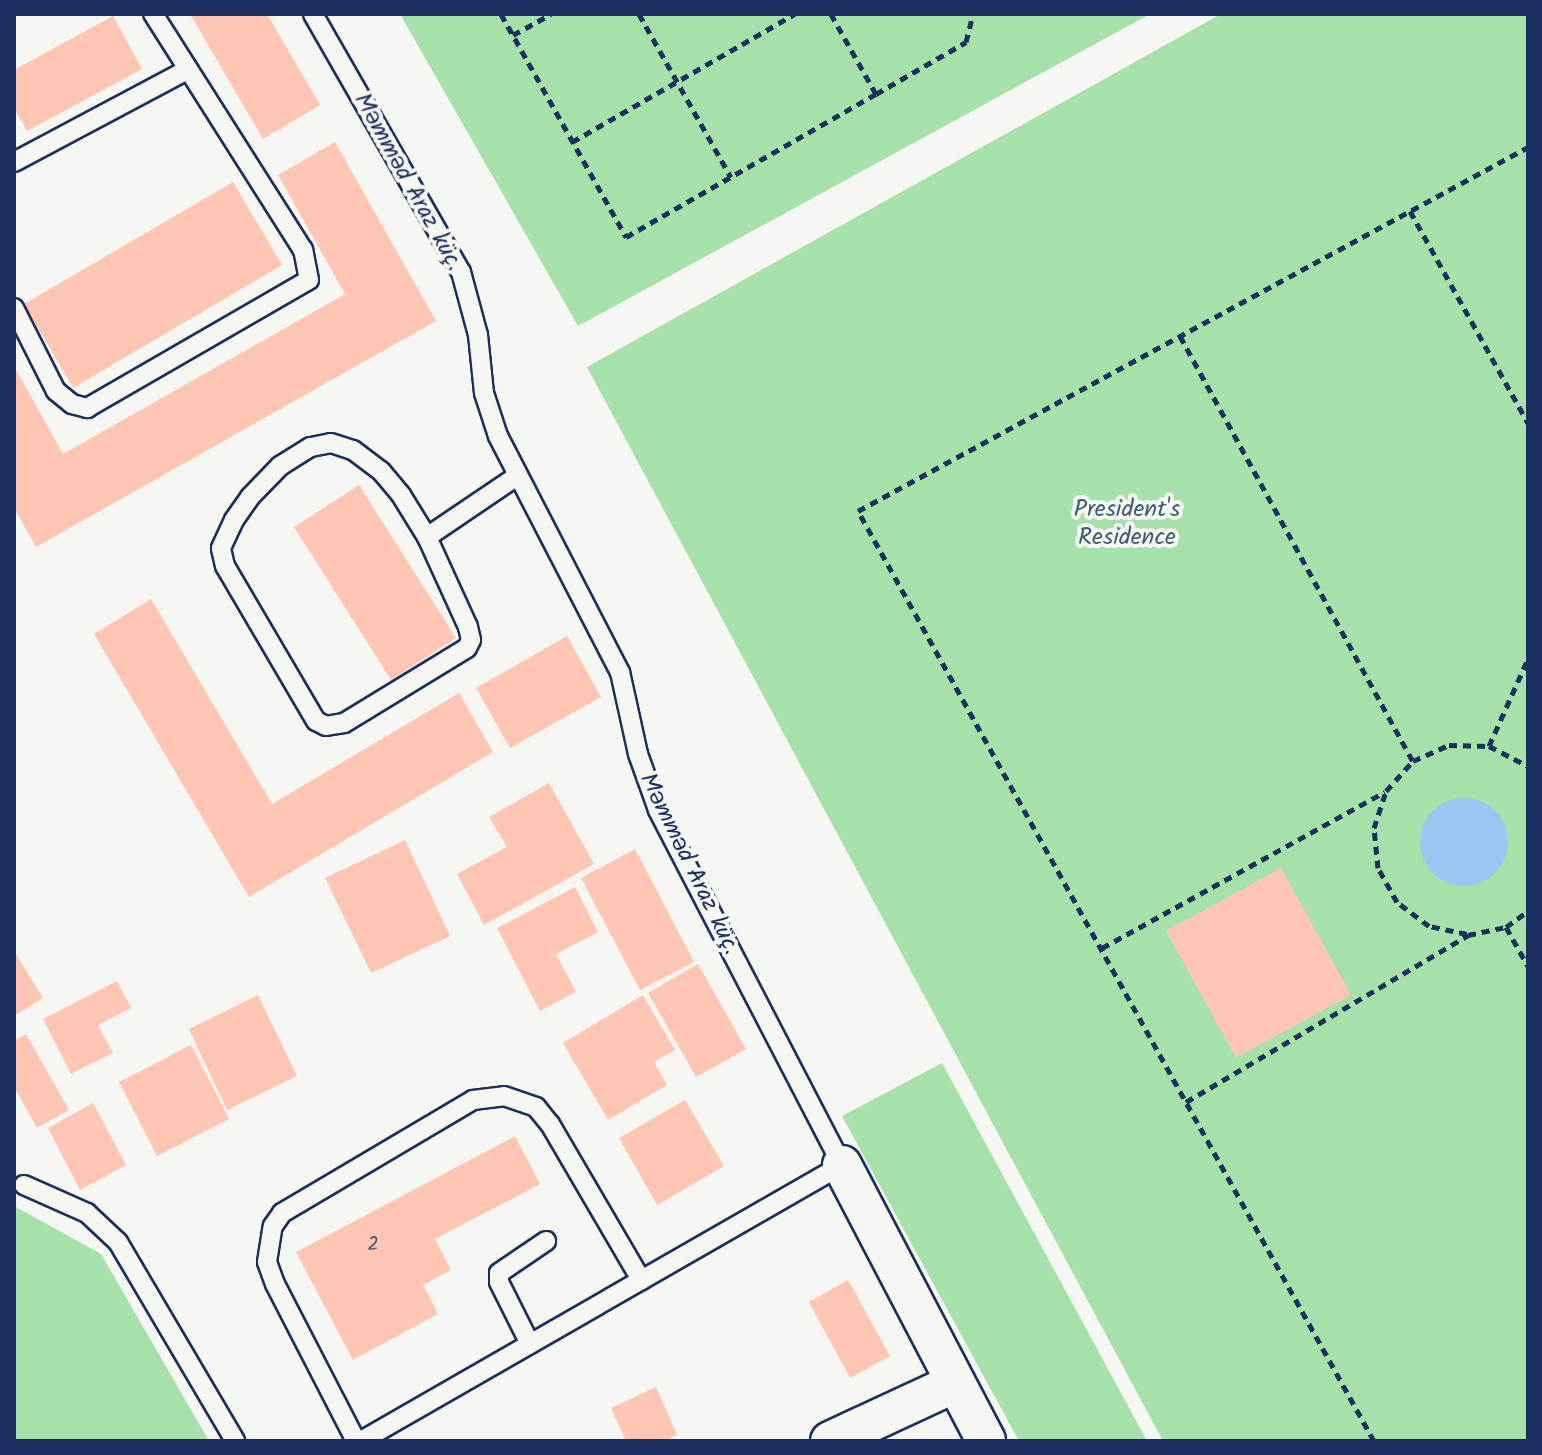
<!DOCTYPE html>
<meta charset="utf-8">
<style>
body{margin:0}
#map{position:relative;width:1542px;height:1455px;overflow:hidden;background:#f6f6f2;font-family:Kalam,sans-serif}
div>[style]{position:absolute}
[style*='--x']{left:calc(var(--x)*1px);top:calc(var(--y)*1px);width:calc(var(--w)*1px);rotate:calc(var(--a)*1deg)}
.green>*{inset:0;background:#a5e1a8}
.water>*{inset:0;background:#9ac6f3}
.round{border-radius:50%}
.building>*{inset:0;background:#ffc6b4}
.path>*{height:5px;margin-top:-2.5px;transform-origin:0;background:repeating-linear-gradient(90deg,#1b2f5e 0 8px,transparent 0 14px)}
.roads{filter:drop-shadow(2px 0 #1b2f5e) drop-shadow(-2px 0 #1b2f5e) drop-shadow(0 2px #1b2f5e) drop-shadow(0 -2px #1b2f5e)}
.service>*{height:18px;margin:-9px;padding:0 9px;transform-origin:9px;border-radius:9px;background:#f6f6f2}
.minor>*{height:38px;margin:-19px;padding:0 19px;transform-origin:19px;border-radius:19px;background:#f6f6f2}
span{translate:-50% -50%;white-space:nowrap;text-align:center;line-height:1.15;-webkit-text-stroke:8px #f6f6f2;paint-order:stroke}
.number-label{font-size:20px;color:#545574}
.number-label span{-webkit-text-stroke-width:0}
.street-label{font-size:24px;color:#1b2f5e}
.park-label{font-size:24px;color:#3e5c70}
.frame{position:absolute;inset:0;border:16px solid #1b2f5e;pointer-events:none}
</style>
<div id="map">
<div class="green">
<i style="clip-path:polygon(400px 14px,1150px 14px,578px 326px)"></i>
<i style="clip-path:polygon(1221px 14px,1528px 14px,1528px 1441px,1163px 1441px,587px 367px)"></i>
<i style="clip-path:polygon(942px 1063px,1147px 1441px,1019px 1441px,842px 1116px)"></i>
<i style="clip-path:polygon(14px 1206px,101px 1254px,209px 1441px,14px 1441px)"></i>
</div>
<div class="water">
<i class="round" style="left:1420px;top:798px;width:88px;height:88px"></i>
</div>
<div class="building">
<i style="clip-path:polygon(190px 14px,267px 14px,320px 105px,263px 139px)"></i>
<i style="clip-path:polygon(113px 16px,142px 69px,27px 131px,14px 108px,14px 70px)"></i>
<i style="clip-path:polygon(335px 142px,436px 321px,36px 547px,14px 508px,14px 366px,63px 454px,345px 294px,278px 175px)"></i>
<i style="clip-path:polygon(233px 182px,282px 265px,73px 388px,24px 304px)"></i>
<i style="clip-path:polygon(359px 485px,456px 638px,391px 680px,294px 527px)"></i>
<i style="clip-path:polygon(151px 599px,272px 804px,459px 693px,493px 752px,249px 897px,94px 634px)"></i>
<i style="clip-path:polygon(567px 636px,601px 697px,510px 748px,476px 688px)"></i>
<i style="clip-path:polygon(549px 783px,594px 864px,484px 925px,457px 874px,507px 847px,489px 817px)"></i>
<i style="clip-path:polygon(405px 840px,450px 936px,371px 973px,325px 878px)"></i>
<i style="clip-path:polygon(635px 849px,694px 962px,640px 990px,581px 878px)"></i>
<i style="clip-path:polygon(1281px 868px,1351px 995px,1236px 1058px,1166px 931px)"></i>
<i style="clip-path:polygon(575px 887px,598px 932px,556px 954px,576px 992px,540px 1011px,497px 928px)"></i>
<i style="clip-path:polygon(14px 951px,43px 998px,14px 1016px)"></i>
<i style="clip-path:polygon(698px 964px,746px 1049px,696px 1077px,648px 993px)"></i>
<i style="clip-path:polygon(117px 981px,131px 1008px,98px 1025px,113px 1053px,71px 1074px,43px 1019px)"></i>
<i style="clip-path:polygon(258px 995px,297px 1076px,227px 1110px,189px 1029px)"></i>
<i style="clip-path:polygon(643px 995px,675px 1050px,654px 1062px,667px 1085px,608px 1120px,563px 1043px)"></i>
<i style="clip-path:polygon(26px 1034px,69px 1110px,37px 1128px,14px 1087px,14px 1041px)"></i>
<i style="clip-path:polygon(191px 1045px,229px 1119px,157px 1156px,119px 1082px)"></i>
<i style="clip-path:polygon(685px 1100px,724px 1166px,657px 1205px,619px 1138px)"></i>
<i style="clip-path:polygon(93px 1103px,126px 1165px,80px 1190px,48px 1128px)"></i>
<i style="clip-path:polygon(515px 1136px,540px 1184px,435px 1239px,451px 1270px,423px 1285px,438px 1314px,353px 1360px,296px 1252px)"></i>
<i style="clip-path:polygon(848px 1280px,890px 1356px,850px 1378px,809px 1302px)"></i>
<i style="clip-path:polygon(656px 1387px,677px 1435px,664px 1441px,626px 1441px,611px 1408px)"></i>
</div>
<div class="path">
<i style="--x:501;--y:14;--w:256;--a:60.7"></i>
<i style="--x:626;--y:237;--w:288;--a:-29.8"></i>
<i style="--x:876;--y:94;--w:92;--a:-119.4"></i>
<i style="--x:639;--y:14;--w:187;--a:60.6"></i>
<i style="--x:513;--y:35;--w:43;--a:-28.9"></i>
<i style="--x:876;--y:94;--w:104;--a:-30"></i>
<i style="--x:966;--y:42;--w:29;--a:-76"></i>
<i style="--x:572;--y:142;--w:257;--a:-29.9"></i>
<i style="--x:1410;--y:211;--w:243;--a:60.9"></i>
<i style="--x:1180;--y:336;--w:485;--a:61.3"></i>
<i style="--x:1489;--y:746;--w:95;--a:-65.9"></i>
<i style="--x:1506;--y:927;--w:45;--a:60.6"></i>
<i style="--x:1467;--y:934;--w:39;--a:-168"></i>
<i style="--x:1429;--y:926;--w:40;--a:-143"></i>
<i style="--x:1397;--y:902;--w:39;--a:-119"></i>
<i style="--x:1378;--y:868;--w:40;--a:-95.7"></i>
<i style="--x:1374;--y:828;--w:39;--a:-72"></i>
<i style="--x:1386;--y:791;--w:40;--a:-48"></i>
<i style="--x:1413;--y:761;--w:39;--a:-24"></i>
<i style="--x:1449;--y:745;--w:40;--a:1.4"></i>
<i style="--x:1489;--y:746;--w:44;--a:27.1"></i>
<i style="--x:1102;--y:948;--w:323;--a:-28.9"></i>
<i style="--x:1186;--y:1102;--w:328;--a:-30.6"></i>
<i style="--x:1468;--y:935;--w:39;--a:-12"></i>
<i style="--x:1506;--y:927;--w:27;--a:-36"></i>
<i style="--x:1374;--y:1441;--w:1064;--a:-119.02"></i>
<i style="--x:858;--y:511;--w:762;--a:-28.51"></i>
</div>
<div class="roads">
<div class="service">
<i style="--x:313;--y:14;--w:297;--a:60.2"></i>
<i style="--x:461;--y:272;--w:65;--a:74.9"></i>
<i style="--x:478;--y:335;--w:58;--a:84.1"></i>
<i style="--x:484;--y:393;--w:45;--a:72"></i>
<i style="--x:498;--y:436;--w:266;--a:62.7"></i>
<i style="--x:620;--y:672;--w:84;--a:77.6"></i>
<i style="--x:638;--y:754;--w:59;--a:70.3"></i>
<i style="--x:658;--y:810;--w:400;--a:62.6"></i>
<i style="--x:842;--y:1165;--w:555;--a:150.15"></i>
<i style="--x:14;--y:162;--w:196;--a:-28"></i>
<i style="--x:14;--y:308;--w:93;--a:63.2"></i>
<i style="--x:56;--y:391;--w:21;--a:39"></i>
<i style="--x:72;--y:404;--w:16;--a:15"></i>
<i style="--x:87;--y:408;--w:256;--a:-30"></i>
<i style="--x:309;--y:280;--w:31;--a:-101"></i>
<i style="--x:303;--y:250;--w:280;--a:-122.4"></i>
<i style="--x:331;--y:443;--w:23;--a:18"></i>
<i style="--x:353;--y:450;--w:35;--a:37"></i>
<i style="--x:381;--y:471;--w:31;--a:50"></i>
<i style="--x:401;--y:495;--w:49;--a:58.2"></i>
<i style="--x:427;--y:537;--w:99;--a:65.5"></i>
<i style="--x:468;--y:627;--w:13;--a:77"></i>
<i style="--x:471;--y:640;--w:9;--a:117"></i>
<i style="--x:467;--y:648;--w:144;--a:148.6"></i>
<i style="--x:344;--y:723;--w:18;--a:171"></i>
<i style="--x:326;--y:726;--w:11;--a:-153"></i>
<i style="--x:316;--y:721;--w:180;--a:-120.4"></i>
<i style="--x:225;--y:566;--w:18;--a:-103"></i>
<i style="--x:221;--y:548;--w:31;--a:-65"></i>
<i style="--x:234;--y:520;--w:28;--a:-55"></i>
<i style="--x:250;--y:497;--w:43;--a:-45.9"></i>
<i style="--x:280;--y:466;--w:36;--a:-32"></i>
<i style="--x:311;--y:447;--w:20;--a:-11"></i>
<i style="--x:427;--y:537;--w:109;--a:-34.1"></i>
<i style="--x:24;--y:1185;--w:69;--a:24"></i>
<i style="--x:87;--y:1213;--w:42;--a:43.1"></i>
<i style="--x:118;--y:1242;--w:231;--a:59.5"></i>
<i style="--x:530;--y:1344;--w:69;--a:-116.6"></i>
<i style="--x:499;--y:1282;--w:9;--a:-90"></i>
<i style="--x:499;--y:1273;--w:57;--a:-34.2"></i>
<i style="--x:356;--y:1441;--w:177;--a:-117.3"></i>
<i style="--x:275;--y:1284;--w:23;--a:-110"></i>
<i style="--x:267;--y:1262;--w:36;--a:-81"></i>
<i style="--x:273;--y:1226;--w:16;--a:-55"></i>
<i style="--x:282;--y:1213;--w:222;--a:-30.6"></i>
<i style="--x:473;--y:1100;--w:31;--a:-7"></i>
<i style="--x:504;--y:1096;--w:34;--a:19"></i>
<i style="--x:536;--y:1107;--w:22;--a:51"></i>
<i style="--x:550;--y:1124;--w:181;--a:59.7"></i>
</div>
<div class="minor">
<i style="--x:842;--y:1165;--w:311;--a:62.4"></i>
<i style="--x:830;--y:1441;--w:138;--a:-24.9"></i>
</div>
</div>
<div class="number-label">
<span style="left:373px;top:1245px">2</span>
</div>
<div class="street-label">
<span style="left:408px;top:182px;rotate:61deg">Məmməd Araz küç.</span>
<span style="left:689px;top:864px;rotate:64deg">Məmməd Araz küç.</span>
</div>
<div class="park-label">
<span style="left:1127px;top:524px">President's<br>Residence</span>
</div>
<div class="frame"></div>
</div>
